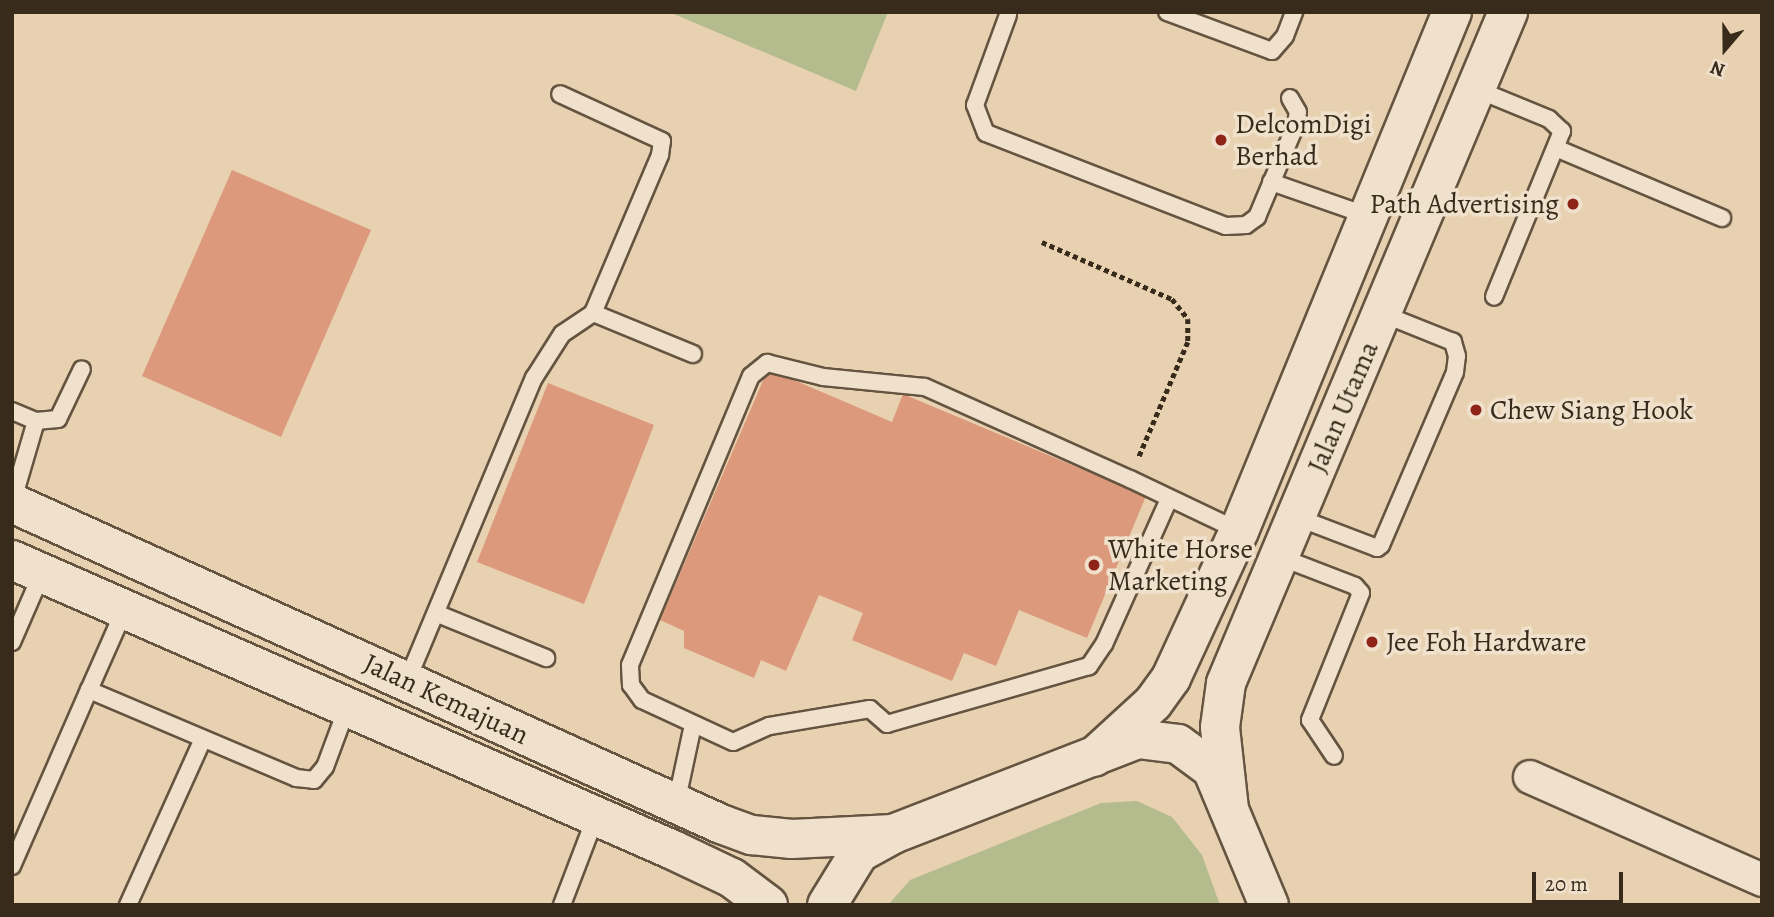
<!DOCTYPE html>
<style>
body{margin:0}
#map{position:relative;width:1774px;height:917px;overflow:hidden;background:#e8d1b1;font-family:Alegreya,serif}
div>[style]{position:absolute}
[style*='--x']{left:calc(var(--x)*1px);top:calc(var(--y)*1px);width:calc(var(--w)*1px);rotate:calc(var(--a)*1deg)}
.green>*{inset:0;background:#b4bc8d}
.building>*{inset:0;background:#dc997b}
.path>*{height:4.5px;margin-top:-2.25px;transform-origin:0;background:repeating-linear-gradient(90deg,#382b1b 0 5px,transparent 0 8.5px)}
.roads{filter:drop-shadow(2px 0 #645440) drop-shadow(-2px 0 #645440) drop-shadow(0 2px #645440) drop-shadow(0 -2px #645440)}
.service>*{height:16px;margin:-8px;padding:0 8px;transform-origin:8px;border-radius:8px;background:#f0e1cc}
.minor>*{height:32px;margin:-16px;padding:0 16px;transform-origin:16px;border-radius:16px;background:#f0e1cc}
.secondary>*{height:38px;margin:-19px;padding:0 19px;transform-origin:19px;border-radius:19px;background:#f0e1cc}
.dots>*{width:19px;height:19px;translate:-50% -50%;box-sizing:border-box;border:4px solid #f0e1cc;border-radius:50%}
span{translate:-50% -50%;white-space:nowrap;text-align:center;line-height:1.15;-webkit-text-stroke:7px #f0e1cc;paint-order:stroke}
.poi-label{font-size:28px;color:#382b1b}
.left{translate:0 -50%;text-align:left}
.right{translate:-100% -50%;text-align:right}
.street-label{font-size:28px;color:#382b1b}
.frame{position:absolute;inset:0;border:14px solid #382b1b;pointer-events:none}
.north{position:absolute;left:1690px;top:14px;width:70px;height:70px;-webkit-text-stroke:5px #f0e1cc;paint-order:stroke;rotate:200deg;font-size:19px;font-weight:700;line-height:28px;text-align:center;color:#382b1b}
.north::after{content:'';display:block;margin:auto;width:24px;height:32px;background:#382b1b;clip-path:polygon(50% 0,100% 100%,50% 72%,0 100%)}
.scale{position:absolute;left:1532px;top:872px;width:91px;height:32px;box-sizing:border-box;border:4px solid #382b1b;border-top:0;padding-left:9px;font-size:21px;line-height:24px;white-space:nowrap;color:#382b1b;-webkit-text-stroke:5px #f0e1cc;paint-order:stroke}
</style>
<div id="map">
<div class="green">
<i style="clip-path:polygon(669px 12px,888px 12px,856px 91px)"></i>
<i style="clip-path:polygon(1137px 801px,1172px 817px,1202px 855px,1220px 905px,888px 905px,910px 880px,1101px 803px)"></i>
</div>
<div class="building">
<i style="clip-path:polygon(232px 170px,371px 230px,281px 437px,142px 376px)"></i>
<i style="clip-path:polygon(768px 369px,892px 422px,903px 394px,1146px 496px,1087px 638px,1019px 610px,996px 666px,964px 653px,952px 681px,852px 640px,863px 613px,819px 595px,786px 671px,761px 660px,754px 678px,684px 648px,684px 631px,660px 620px)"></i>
<i style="clip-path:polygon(548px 383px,654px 425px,584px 604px,477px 562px)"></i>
</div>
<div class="path">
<i style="--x:1042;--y:242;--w:142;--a:23.7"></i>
<i style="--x:1172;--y:299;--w:26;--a:51"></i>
<i style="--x:1188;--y:319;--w:23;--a:90"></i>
<i style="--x:1188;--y:342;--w:127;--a:113.1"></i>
</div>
<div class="roads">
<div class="service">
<i style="--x:1167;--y:12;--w:112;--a:20.4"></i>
<i style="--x:1272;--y:51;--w:20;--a:-49"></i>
<i style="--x:1285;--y:36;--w:26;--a:-69"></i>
<i style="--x:1008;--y:15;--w:96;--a:110.1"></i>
<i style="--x:975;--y:105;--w:30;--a:69"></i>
<i style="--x:986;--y:133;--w:257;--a:21.2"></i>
<i style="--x:1226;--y:226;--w:20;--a:-3"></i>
<i style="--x:1246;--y:225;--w:14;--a:-36"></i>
<i style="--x:1257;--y:217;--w:101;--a:-67.2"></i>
<i style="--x:1296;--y:124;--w:12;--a:-81"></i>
<i style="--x:1298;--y:112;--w:16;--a:-120"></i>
<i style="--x:1476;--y:89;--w:79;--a:22.3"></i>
<i style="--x:1549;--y:119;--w:18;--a:43"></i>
<i style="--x:1562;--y:131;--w:179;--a:112.3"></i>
<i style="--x:1558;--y:149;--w:178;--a:22.8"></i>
<i style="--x:1271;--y:182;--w:101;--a:19.2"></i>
<i style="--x:593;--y:313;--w:108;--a:22.3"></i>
<i style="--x:12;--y:411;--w:26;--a:23"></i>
<i style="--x:36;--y:421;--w:22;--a:-5"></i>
<i style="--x:58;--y:419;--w:55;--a:-64.4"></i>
<i style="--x:1169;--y:499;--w:159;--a:114.1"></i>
<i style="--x:1104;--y:644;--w:27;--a:124"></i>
<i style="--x:1089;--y:666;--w:210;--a:164"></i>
<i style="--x:887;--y:724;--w:23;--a:-139"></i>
<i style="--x:870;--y:709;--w:102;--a:170.4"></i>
<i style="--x:769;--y:726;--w:39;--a:156"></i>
<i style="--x:733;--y:742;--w:100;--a:-155.2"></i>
<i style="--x:642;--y:700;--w:19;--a:-126"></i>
<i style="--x:631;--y:685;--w:20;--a:-93"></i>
<i style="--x:630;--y:665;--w:313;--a:-67.3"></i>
<i style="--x:751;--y:376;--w:21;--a:-39"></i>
<i style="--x:767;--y:363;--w:58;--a:14"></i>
<i style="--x:823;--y:377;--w:102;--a:5.6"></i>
<i style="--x:925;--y:387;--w:225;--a:24.2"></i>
<i style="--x:1130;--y:479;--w:121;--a:25.5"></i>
<i style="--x:12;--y:503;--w:85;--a:-73.7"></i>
<i style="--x:1296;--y:517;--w:87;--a:20.9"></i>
<i style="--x:1377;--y:548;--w:5;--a:-37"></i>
<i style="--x:1381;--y:545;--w:188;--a:-66.8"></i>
<i style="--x:1455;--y:372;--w:16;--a:-83"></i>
<i style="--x:1457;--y:356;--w:15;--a:-106"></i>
<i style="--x:1453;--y:342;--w:75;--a:-158.2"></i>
<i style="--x:1280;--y:557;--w:80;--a:21.1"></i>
<i style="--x:1355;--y:586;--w:9;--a:49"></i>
<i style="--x:1361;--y:593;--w:137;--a:111.9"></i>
<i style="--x:1310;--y:720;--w:43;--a:56.3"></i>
<i style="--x:124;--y:611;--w:86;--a:113.9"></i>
<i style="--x:89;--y:690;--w:225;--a:23"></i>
<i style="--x:296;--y:778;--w:18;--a:6"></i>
<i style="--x:314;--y:780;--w:17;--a:-50"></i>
<i style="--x:325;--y:767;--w:63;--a:-69.6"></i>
<i style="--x:438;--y:614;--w:117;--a:22.2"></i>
<i style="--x:12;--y:642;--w:75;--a:-66.5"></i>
<i style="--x:407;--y:681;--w:329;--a:-67.3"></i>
<i style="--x:534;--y:378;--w:52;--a:-57.5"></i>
<i style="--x:562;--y:334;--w:37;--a:-34"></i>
<i style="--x:593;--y:313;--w:172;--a:-67"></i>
<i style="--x:660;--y:155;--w:14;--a:-82"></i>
<i style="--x:662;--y:141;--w:112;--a:-155.3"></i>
<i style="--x:676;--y:804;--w:81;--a:-77.9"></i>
<i style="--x:12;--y:866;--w:192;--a:-66.4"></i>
<i style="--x:128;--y:905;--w:182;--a:-65.7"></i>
<i style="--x:562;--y:905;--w:95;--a:-69.1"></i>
</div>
<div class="minor">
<i style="--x:1530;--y:777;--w:254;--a:23.9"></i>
</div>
<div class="secondary">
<i style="--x:12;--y:503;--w:778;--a:24.36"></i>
<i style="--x:721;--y:824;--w:33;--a:20"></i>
<i style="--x:752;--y:835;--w:40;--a:5.7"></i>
<i style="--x:792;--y:839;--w:101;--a:-2.8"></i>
<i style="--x:12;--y:560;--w:722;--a:23.69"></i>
<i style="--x:673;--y:850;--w:65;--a:25.4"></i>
<i style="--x:732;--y:878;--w:45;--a:36.9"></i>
<i style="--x:1094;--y:757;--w:80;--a:-42.5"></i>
<i style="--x:1153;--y:703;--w:31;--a:-54"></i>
<i style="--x:1171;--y:678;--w:162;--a:-65.2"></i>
<i style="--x:1239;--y:531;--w:561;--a:-67.69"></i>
<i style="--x:1229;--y:809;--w:82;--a:-96.3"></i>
<i style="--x:1220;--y:727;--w:44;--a:-82.2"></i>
<i style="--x:1226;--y:683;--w:728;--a:-67.2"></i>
<i style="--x:827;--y:905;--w:61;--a:-58.4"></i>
<i style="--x:859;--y:853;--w:39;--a:-29"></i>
<i style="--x:893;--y:834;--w:263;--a:-21.2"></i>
<i style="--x:1138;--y:739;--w:40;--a:7.1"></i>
<i style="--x:1178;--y:744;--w:42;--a:36.3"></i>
<i style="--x:1212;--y:769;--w:147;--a:67.3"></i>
</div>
</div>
<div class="dots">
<i style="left:1221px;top:140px;background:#8f2418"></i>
<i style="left:1573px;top:204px;background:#8f2418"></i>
<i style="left:1476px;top:410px;background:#8f2418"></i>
<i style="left:1094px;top:565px;background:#8f2418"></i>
<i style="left:1372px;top:642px;background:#8f2418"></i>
</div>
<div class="poi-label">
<span class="left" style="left:1235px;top:140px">DelcomDigi<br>Berhad</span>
<span class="right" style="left:1559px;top:204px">Path Advertising</span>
<span class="left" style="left:1490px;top:410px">Chew Siang Hook</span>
<span class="left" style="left:1108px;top:565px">White Horse<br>Marketing</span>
<span class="left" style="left:1386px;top:642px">Jee Foh Hardware</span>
</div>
<div class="street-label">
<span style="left:1343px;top:407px;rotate:-67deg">Jalan Utama</span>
<span style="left:446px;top:699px;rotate:25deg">Jalan Kemajuan</span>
</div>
<div class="frame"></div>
<div class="north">N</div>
<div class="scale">20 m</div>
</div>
